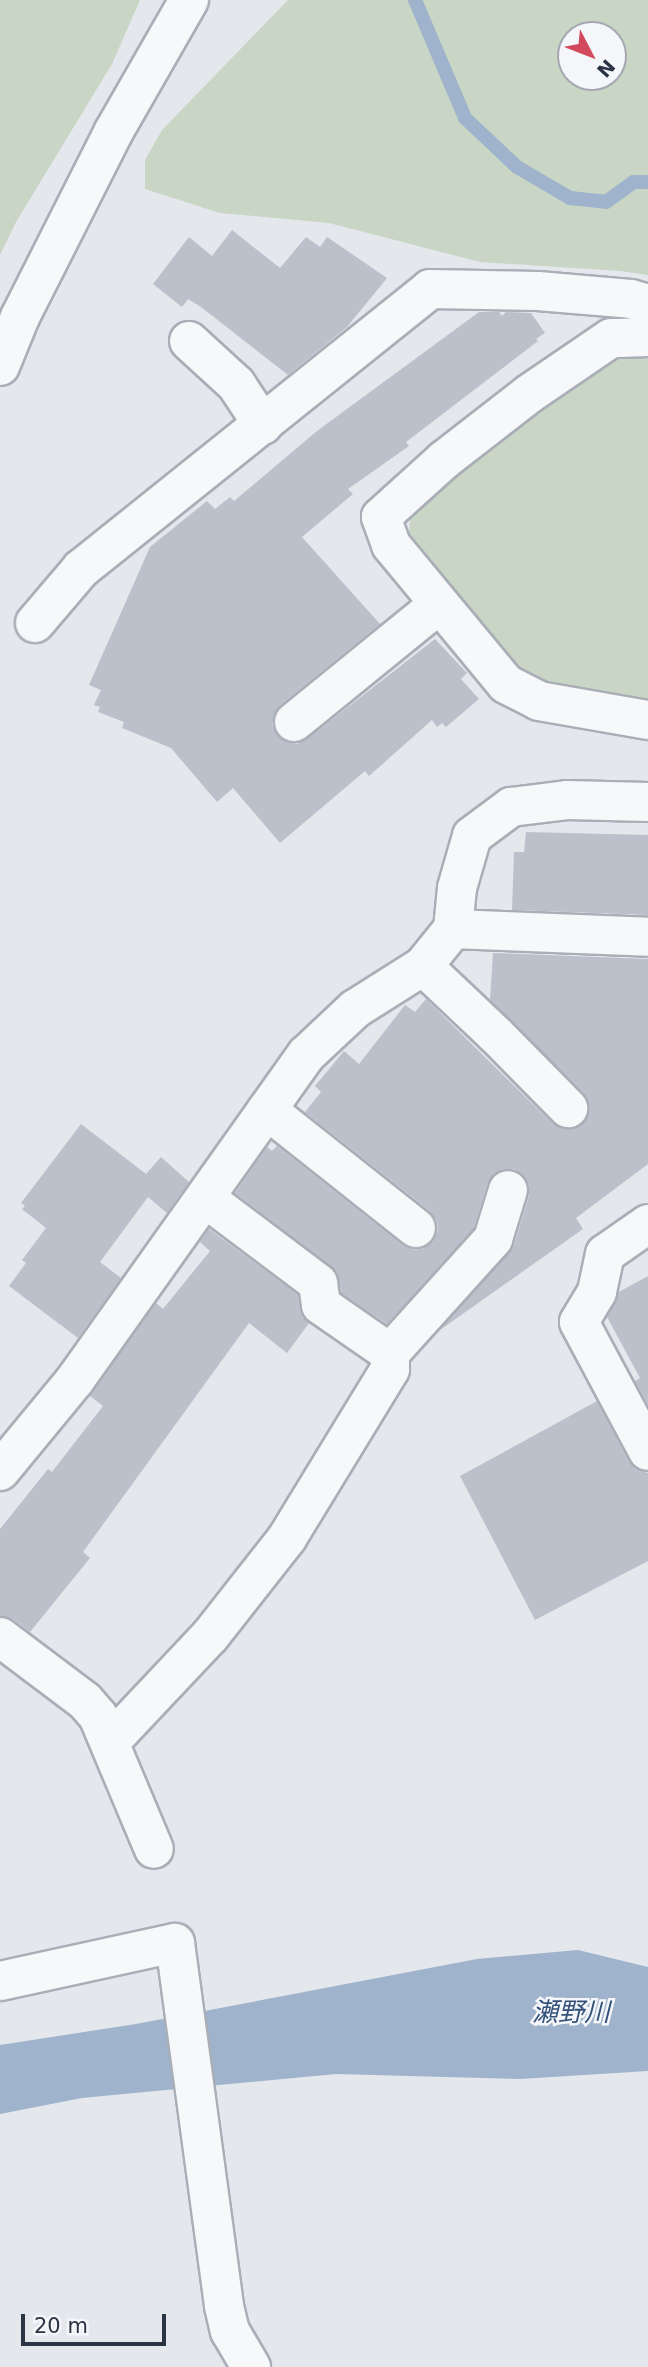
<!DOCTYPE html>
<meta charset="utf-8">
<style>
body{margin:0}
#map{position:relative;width:648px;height:2367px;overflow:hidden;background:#e4e7ec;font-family:"DejaVu Sans","Noto Sans JP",sans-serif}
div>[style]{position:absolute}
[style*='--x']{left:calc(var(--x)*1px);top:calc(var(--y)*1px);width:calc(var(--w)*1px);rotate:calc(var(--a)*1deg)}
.green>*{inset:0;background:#c9d6c5}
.water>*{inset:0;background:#9fb4cc}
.stream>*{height:14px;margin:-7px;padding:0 7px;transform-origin:7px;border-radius:7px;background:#9fb4cc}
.building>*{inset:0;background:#bbc0ca}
.roads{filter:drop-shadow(2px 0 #a9aeb7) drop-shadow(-2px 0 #a9aeb7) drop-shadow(0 2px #a9aeb7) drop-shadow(0 -2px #a9aeb7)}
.minor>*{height:38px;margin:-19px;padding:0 19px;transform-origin:19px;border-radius:19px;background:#f7f8fa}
span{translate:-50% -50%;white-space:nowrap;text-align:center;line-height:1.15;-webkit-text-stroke:5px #f4f6f9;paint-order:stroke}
.water-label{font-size:26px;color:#34527a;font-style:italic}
.north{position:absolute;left:557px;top:21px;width:70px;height:70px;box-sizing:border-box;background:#f4f6f9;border:2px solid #a4a8b1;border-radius:50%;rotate:132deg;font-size:19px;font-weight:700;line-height:28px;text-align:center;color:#2b3445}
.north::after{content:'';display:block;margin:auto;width:24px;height:32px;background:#d1495b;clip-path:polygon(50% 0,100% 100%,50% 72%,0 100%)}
.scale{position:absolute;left:21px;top:2314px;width:145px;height:32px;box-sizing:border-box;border:4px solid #2b3445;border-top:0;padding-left:9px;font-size:21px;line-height:24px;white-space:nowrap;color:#2b3445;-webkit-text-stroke:5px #f4f6f9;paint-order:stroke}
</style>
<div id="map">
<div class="green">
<i style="clip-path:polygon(0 0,140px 0,112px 64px,16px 222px,0 255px)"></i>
<i style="clip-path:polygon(evenodd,288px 0,648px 0,648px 275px,621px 271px,480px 262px,329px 223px,220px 213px,145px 189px,145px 160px,162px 130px,288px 0,571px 35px,613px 35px,613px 77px,571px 77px,571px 35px)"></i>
<i style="clip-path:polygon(625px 354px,648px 357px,648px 703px,537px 681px,513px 667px,481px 632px,409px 533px,411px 507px,609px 356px)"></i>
</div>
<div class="water">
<i style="clip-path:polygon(578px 1950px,648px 1967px,648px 2071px,520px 2079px,336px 2074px,82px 2098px,0 2114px,0 2045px,136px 2024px,477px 1959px)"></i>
</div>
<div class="stream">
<i style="--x:415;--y:0;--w:128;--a:67"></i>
<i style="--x:465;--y:118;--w:71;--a:43.3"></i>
<i style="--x:517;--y:167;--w:61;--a:30.3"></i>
<i style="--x:570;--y:198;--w:36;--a:6"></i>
<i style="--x:606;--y:202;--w:34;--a:-36"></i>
<i style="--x:634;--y:182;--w:14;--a:0"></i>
</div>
<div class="building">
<i style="clip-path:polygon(232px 230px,280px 268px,306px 237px,320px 247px,327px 237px,387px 278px,347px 327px,288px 375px,201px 307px,188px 299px,182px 307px,153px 284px,189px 237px,212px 256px)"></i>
<i style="clip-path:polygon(479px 312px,499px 312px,502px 316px,506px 312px,531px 313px,545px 333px,536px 339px,538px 341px,406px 442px,409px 446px,348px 489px,353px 494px,302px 537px,380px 624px,280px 705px,274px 714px,272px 725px,277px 735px,286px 742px,297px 744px,307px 739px,435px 639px,467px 673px,461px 679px,479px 699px,446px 727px,442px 723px,437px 727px,432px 720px,369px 776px,365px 771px,280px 843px,233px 788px,217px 802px,171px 748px,122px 728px,124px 722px,98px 712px,100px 707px,94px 705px,101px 690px,89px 685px,150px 547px,207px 501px,215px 509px,230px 497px,234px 501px,317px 431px)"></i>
<i style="clip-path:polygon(526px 832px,648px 835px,648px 915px,512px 910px,514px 852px,524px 852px)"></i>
<i style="clip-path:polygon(493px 953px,648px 959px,648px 1164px,576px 1218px,583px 1229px,440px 1330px,514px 1245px,529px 1196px,529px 1184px,523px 1175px,514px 1169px,504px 1169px,494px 1174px,487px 1184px,474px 1228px,387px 1324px,341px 1293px,337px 1272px,331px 1266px,235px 1193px,267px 1147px,272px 1151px,277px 1146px,402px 1245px,413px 1250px,423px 1249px,433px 1242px,438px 1230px,437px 1221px,430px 1211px,305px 1112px,321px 1092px,315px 1086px,344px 1051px,359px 1064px,405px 1005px,415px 1012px,426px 999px,552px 1123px,563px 1129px,573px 1129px,583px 1124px,589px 1113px,589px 1103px,584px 1093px,490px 1000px)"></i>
<i style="clip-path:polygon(81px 1124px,146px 1174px,161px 1157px,189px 1182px,167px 1213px,148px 1197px,100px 1262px,121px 1278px,78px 1338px,9px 1286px,26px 1263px,22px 1260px,46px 1228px,22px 1209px,25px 1206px,21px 1203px)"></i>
<i style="clip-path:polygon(209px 1229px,298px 1295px,302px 1316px,309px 1323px,287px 1353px,249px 1323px,83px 1552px,90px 1558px,30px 1632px,13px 1619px,0 1616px,0 1529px,48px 1469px,52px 1472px,103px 1406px,90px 1396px,156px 1303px,163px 1309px,210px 1251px,200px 1242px)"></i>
<i style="clip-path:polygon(648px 1276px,648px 1405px,635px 1381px,640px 1378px,607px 1317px,619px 1292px)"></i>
<i style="clip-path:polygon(597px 1401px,629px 1462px,637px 1470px,648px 1473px,648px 1561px,535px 1620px,460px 1476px)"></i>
</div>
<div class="roads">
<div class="minor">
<i style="--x:648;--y:337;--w:37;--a:178"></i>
<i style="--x:611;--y:338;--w:99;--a:145.7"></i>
<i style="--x:529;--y:394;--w:108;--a:142.2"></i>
<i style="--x:444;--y:460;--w:85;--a:137.9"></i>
<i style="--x:381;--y:517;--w:30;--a:70"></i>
<i style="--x:391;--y:545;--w:180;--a:50.4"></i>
<i style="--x:506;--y:684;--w:37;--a:27"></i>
<i style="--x:539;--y:701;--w:111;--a:9.9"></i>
<i style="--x:189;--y:341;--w:64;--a:42.5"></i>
<i style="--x:236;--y:384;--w:49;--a:56.6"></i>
<i style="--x:0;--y:366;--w:53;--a:-67.8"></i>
<i style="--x:20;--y:317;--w:208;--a:-63.2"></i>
<i style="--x:114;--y:131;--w:151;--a:-60.2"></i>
<i style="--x:35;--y:623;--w:71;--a:-49.6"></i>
<i style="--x:81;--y:569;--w:447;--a:-38.7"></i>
<i style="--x:430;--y:289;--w:108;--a:1.1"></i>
<i style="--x:538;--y:291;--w:93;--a:4.9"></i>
<i style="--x:631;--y:299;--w:18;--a:16"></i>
<i style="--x:294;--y:722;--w:186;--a:-39.1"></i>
<i style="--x:453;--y:929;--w:195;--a:2.3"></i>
<i style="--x:423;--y:966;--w:100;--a:43.4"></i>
<i style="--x:496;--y:1035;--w:103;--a:45.4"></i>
<i style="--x:267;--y:1110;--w:190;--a:38.4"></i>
<i style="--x:648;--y:1224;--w:52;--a:145.1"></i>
<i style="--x:605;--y:1254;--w:39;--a:102"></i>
<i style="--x:597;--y:1292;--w:35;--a:121"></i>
<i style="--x:579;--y:1322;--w:146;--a:61.9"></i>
<i style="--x:390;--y:1353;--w:154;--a:-47.9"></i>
<i style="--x:493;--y:1239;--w:51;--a:-73"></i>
<i style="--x:0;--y:1471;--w:118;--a:-50.5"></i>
<i style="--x:75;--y:1380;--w:399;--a:-54.6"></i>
<i style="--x:306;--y:1055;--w:67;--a:-43.2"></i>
<i style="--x:355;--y:1009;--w:80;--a:-32.3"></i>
<i style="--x:423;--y:966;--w:48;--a:-51"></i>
<i style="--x:453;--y:929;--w:41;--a:-84.4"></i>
<i style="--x:457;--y:888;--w:54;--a:-73.9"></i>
<i style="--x:472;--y:836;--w:49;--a:-36.6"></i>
<i style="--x:511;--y:807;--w:56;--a:-7.1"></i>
<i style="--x:567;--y:800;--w:81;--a:1.4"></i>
<i style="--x:0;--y:1637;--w:106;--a:37"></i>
<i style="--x:85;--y:1701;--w:20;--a:49"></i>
<i style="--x:98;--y:1716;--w:144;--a:67.2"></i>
<i style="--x:110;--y:1742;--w:146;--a:-46.7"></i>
<i style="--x:210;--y:1636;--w:125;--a:-51.8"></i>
<i style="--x:287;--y:1538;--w:198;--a:-58.6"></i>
<i style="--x:390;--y:1369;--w:16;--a:-90"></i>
<i style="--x:390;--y:1353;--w:84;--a:-145.2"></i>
<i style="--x:321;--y:1305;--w:22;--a:-98"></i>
<i style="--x:318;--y:1283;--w:141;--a:-143"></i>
<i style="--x:0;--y:1981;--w:179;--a:-12.3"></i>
<i style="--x:175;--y:1943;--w:366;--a:82.3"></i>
<i style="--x:224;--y:2306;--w:26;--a:77"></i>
<i style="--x:230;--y:2331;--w:42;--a:59.7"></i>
</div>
</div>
<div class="water-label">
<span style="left:571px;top:2013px">瀬野川</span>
</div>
<div class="north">N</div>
<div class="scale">20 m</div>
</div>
